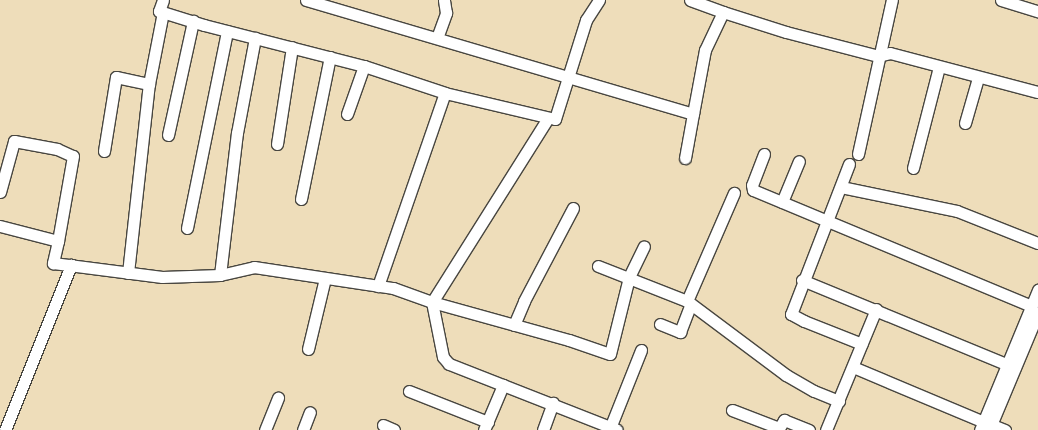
<!DOCTYPE html>
<style>
body{margin:0}
#map{position:relative;width:1038px;height:430px;overflow:hidden;background:#eeddba;font-family:Vollkorn,serif}
div>[style]{position:absolute}
[style*='--x']{left:calc(var(--x)*1px);top:calc(var(--y)*1px);width:calc(var(--w)*1px);rotate:calc(var(--a)*1deg)}
.roads{filter:drop-shadow(1px 0 #484640) drop-shadow(-1px 0 #484640) drop-shadow(0 1px #484640) drop-shadow(0 -1px #484640)}
.minor>*{height:11px;margin:-5.5px;padding:0 5.5px;transform-origin:5.5px;border-radius:5.5px;background:#fff}
span{translate:-50% -50%;white-space:nowrap;text-align:center;line-height:1.15;-webkit-text-stroke:3px #fbf7ec;paint-order:stroke}
</style>
<div id="map">
<div class="roads">
<div class="minor">
<i style="--x:163;--y:0;--w:12;--a:110"></i>
<i style="--x:159;--y:11;--w:47;--a:17.3"></i>
<i style="--x:204;--y:25;--w:165;--a:14.4"></i>
<i style="--x:364;--y:66;--w:85;--a:18.4"></i>
<i style="--x:445;--y:93;--w:113;--a:13.3"></i>
<i style="--x:555;--y:119;--w:104;--a:-72.6"></i>
<i style="--x:586;--y:20;--w:24;--a:-57"></i>
<i style="--x:306;--y:0;--w:403;--a:16.4"></i>
<i style="--x:693;--y:114;--w:65;--a:-79.4"></i>
<i style="--x:705;--y:50;--w:42;--a:-64.7"></i>
<i style="--x:723;--y:12;--w:35;--a:-160"></i>
<i style="--x:1001;--y:0;--w:39;--a:17"></i>
<i style="--x:723;--y:12;--w:66;--a:17.6"></i>
<i style="--x:786;--y:32;--w:95;--a:14.6"></i>
<i style="--x:878;--y:56;--w:12;--a:-14"></i>
<i style="--x:890;--y:53;--w:153;--a:14.8"></i>
<i style="--x:437;--y:38;--w:27;--a:-70"></i>
<i style="--x:446;--y:13;--w:13;--a:-99"></i>
<i style="--x:347;--y:114;--w:51;--a:-70.5"></i>
<i style="--x:548;--y:118;--w:218;--a:122.2"></i>
<i style="--x:432;--y:302;--w:56;--a:78.7"></i>
<i style="--x:443;--y:357;--w:9;--a:49"></i>
<i style="--x:449;--y:364;--w:180;--a:21.4"></i>
<i style="--x:965;--y:123;--w:47;--a:-73.9"></i>
<i style="--x:168;--y:135;--w:117;--a:-77.6"></i>
<i style="--x:277;--y:144;--w:98;--a:-81.2"></i>
<i style="--x:104;--y:151;--w:75;--a:-80.8"></i>
<i style="--x:116;--y:77;--w:34;--a:12"></i>
<i style="--x:764;--y:154;--w:33;--a:111"></i>
<i style="--x:752;--y:185;--w:5;--a:79"></i>
<i style="--x:753;--y:190;--w:302;--a:22.6"></i>
<i style="--x:858;--y:154;--w:158;--a:-77.6"></i>
<i style="--x:685;--y:158;--w:45;--a:-79.7"></i>
<i style="--x:849;--y:164;--w:161;--a:111.1"></i>
<i style="--x:791;--y:314;--w:15;--a:28"></i>
<i style="--x:804;--y:321;--w:62;--a:21.6"></i>
<i style="--x:913;--y:168;--w:104;--a:-75.6"></i>
<i style="--x:841;--y:187;--w:118;--a:11.7"></i>
<i style="--x:957;--y:211;--w:87;--a:21.6"></i>
<i style="--x:0;--y:192;--w:53;--a:-74.6"></i>
<i style="--x:14;--y:141;--w:44;--a:10.5"></i>
<i style="--x:57;--y:149;--w:17;--a:24"></i>
<i style="--x:73;--y:156;--w:86;--a:100"></i>
<i style="--x:301;--y:199;--w:145;--a:-78.5"></i>
<i style="--x:782;--y:202;--w:44;--a:-67.5"></i>
<i style="--x:0;--y:226;--w:60;--a:14.5"></i>
<i style="--x:58;--y:241;--w:23;--a:103"></i>
<i style="--x:53;--y:263;--w:110;--a:7.3"></i>
<i style="--x:162;--y:277;--w:58;--a:-2"></i>
<i style="--x:220;--y:275;--w:35;--a:-13"></i>
<i style="--x:254;--y:267;--w:141;--a:8.6"></i>
<i style="--x:393;--y:288;--w:41;--a:19.7"></i>
<i style="--x:432;--y:302;--w:142;--a:15.5"></i>
<i style="--x:569;--y:340;--w:43;--a:18.9"></i>
<i style="--x:610;--y:354;--w:79;--a:-76.1"></i>
<i style="--x:629;--y:277;--w:34;--a:-64"></i>
<i style="--x:187;--y:228;--w:201;--a:-78.5"></i>
<i style="--x:598;--y:266;--w:96;--a:21.5"></i>
<i style="--x:687;--y:301;--w:124;--a:36.8"></i>
<i style="--x:786;--y:375;--w:32;--a:30"></i>
<i style="--x:814;--y:391;--w:27;--a:22"></i>
<i style="--x:128;--y:273;--w:190;--a:-83.7"></i>
<i style="--x:149;--y:84;--w:73;--a:-79"></i>
<i style="--x:220;--y:275;--w:143;--a:-83.2"></i>
<i style="--x:237;--y:133;--w:97;--a:-79.3"></i>
<i style="--x:802;--y:280;--w:230;--a:22.4"></i>
<i style="--x:378;--y:286;--w:204;--a:-70.9"></i>
<i style="--x:687;--y:301;--w:118;--a:-66.5"></i>
<i style="--x:660;--y:324;--w:22;--a:22"></i>
<i style="--x:680;--y:332;--w:30;--a:-69"></i>
<i style="--x:514;--y:325;--w:26;--a:-67"></i>
<i style="--x:524;--y:301;--w:105;--a:-62.2"></i>
<i style="--x:308;--y:349;--w:73;--a:-76.5"></i>
<i style="--x:853;--y:367;--w:142;--a:22.8"></i>
<i style="--x:409;--y:391;--w:85;--a:21.4"></i>
<i style="--x:732;--y:410;--w:50;--a:21"></i>
<i style="--x:383;--y:425;--w:12;--a:24"></i>
<i style="--x:992;--y:425;--w:14;--a:21"></i>
<i style="--x:610;--y:428;--w:84;--a:-68.3"></i>
<i style="--x:5;--y:430;--w:178;--a:-68.2"></i>
<i style="--x:265;--y:430;--w:35;--a:-68"></i>
<i style="--x:303;--y:430;--w:19;--a:-69"></i>
<i style="--x:484;--y:430;--w:49;--a:-67.1"></i>
<i style="--x:543;--y:430;--w:29;--a:-70"></i>
<i style="--x:778;--y:430;--w:12;--a:-59"></i>
<i style="--x:784;--y:420;--w:27;--a:22"></i>
<i style="--x:826;--y:430;--w:131;--a:-67.5"></i>
<i style="--x:980;--y:430;--w:152;--a:-67.5"></i>
<i style="--x:989;--y:430;--w:127;--a:-67.3"></i>
</div>
</div>
</div>
